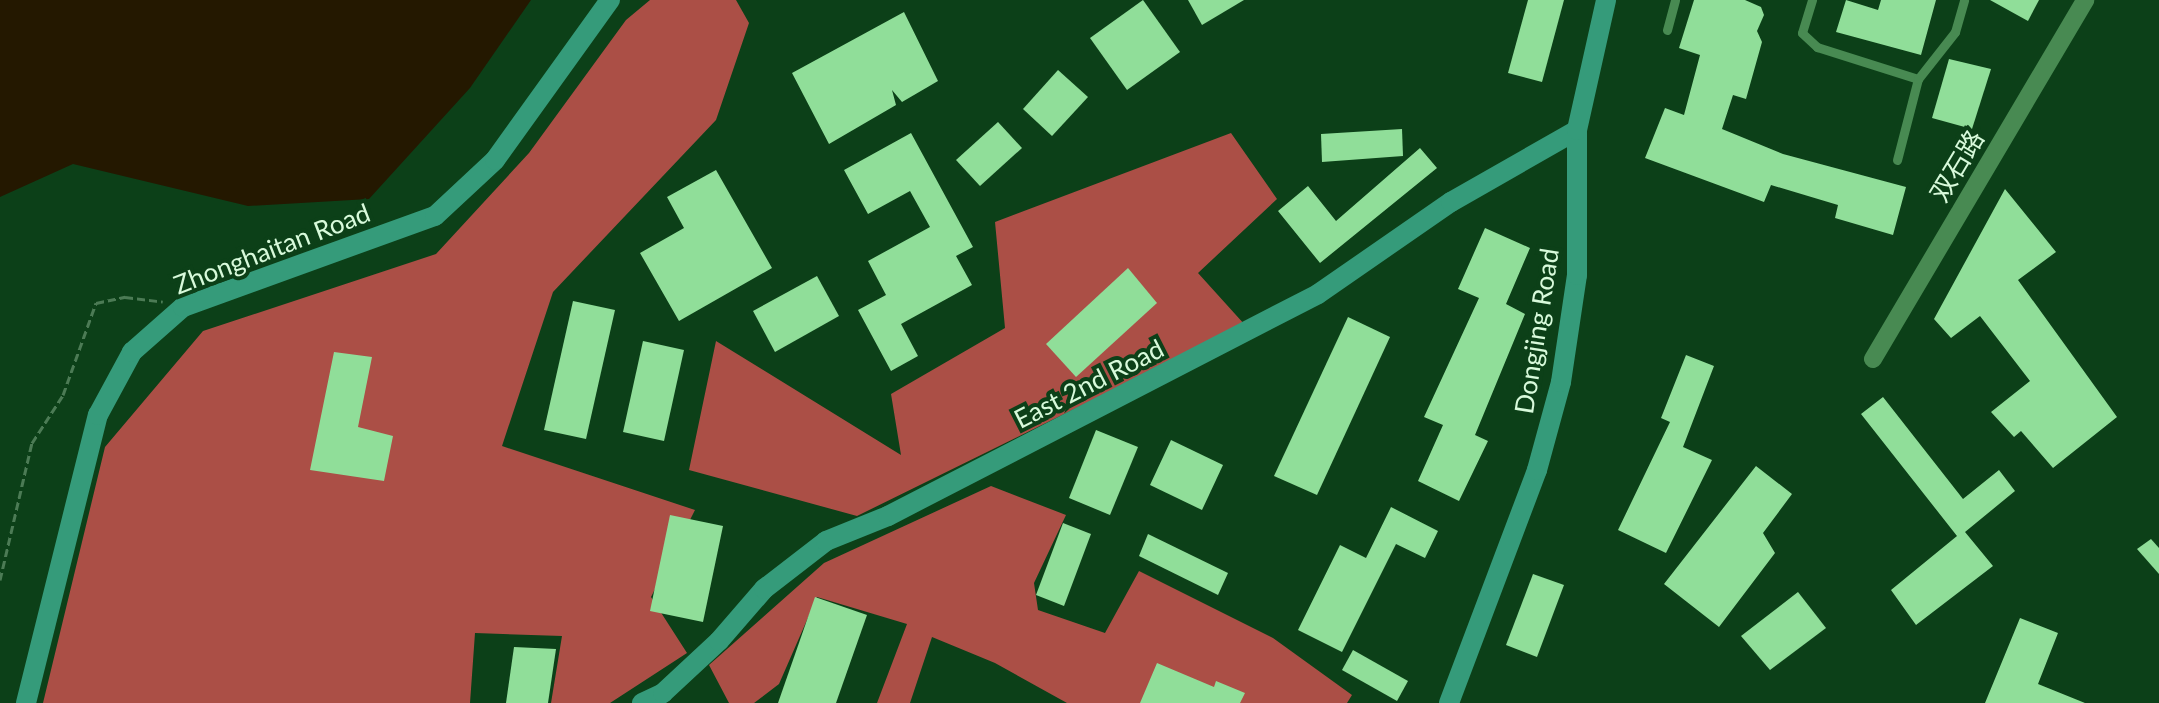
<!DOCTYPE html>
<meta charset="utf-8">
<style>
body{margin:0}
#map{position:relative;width:2159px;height:703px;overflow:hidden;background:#0c4018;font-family:Lato,"Noto Sans SC",sans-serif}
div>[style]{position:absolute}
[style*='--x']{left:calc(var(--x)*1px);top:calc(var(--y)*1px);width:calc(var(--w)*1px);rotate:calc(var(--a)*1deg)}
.forest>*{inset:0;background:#ab4f46}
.water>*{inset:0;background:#241800}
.building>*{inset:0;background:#90de99}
.path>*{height:3px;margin-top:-1.5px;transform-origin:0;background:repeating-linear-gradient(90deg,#4c7b55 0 8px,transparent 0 12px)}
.lane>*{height:9px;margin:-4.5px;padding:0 4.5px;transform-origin:4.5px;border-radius:4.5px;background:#488a52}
.street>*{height:18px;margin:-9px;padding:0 9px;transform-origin:9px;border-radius:9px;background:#488a52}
.secondary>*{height:20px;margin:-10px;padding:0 10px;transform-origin:10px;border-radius:10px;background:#359b7a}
span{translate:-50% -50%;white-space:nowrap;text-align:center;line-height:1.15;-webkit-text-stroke:8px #0c4018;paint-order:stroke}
.street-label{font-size:26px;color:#d8fadb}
</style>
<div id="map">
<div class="forest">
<i style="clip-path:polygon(650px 0,736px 0,749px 23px,716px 120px,553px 292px,502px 446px,695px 510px,651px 597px,687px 653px,610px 703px,551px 703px,562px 636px,475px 633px,470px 703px,43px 703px,105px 447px,203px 331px,436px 254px,529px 153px,626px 20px)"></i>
<i style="clip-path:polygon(1231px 133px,1277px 199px,1198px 273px,1245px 325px,857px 516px,689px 470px,716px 341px,901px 455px,891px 394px,1005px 328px,995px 222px)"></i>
<i style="clip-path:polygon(991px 486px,1066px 515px,1034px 583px,1038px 610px,1105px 633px,1139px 571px,1273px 638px,1352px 695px,1347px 703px,1067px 703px,995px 663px,932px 637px,910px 703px,877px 703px,907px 624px,817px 597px,779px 684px,754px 703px,729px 703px,709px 665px,824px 563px)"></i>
</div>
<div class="water">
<i style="clip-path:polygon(0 0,531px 0,470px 88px,369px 199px,248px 206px,73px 164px,0 197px)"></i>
</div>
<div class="building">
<i style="clip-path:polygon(1143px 0,1180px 52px,1127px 90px,1090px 38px)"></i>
<i style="clip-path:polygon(1188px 0,1244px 0,1202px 25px)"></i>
<i style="clip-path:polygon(1528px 0,1564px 0,1542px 82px,1508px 73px)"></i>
<i style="clip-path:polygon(1694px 0,1745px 0,1761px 7px,1764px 15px,1757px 31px,1762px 42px,1746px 99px,1733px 95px,1722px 129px,1783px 154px,1906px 187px,1893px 235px,1835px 218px,1838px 205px,1771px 185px,1764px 202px,1645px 158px,1665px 108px,1684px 115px,1700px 55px,1679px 48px)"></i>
<i style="clip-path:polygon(1846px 0,1878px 10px,1881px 0,1936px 0,1921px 55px,1836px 32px)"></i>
<i style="clip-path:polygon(1990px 0,2039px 0,2028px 21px)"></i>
<i style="clip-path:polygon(904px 12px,938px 81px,902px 102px,892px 90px,896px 105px,829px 144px,792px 73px)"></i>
<i style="clip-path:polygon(1949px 59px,1991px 69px,1972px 129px,1932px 118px)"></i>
<i style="clip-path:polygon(1058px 70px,1088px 97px,1052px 136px,1023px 109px)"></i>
<i style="clip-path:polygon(998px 122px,1022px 148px,980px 186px,956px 160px)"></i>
<i style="clip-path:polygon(1402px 129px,1403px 156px,1322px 162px,1321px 134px)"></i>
<i style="clip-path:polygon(911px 133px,973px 247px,956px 256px,972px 285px,901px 324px,918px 356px,891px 371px,858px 310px,886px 295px,868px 261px,930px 227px,910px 191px,868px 214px,844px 170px)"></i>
<i style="clip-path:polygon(1420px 148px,1437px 168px,1320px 263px,1278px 211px,1308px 186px,1336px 221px)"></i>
<i style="clip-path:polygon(716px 170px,772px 268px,679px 321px,640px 253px,684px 228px,667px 197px)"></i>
<i style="clip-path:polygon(2005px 189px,2056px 252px,2018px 280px,2117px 417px,2053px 468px,2021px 431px,2014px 437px,1991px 412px,2030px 381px,1980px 316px,1951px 338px,1934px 319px)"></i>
<i style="clip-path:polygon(1485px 228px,1530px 248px,1506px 304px,1525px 314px,1475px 435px,1488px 441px,1459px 501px,1418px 481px,1443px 425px,1424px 417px,1479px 298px,1458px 289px)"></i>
<i style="clip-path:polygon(1128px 268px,1157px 303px,1076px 377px,1046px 344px)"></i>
<i style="clip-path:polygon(817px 276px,839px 316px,775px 352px,753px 311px)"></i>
<i style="clip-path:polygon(573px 301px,615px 310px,586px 439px,544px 430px)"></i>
<i style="clip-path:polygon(1348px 317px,1390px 337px,1317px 495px,1274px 476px)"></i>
<i style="clip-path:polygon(643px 341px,684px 350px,664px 441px,623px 432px)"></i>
<i style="clip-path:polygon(334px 352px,372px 357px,358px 427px,393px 436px,384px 481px,310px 470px)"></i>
<i style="clip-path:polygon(1686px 355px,1714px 366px,1683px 447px,1712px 460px,1666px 553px,1618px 530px,1670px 422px,1661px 418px)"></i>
<i style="clip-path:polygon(1883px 397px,1963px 499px,1999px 470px,2015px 491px,1965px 532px,1993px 566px,1916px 625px,1891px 590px,1957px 536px,1861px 414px)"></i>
<i style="clip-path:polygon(1096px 430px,1138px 447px,1110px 515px,1069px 498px)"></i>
<i style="clip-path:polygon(1171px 440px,1223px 465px,1202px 510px,1150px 485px)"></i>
<i style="clip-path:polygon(1756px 466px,1792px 494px,1763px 533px,1775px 553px,1719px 627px,1664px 584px)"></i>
<i style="clip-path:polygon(1391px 507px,1438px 531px,1425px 558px,1396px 544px,1342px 652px,1298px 630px,1340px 545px,1366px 558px)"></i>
<i style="clip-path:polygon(670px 515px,723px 526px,703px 622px,650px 611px)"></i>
<i style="clip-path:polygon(1063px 523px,1091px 534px,1064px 606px,1036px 595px)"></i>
<i style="clip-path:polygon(1148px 534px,1228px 573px,1218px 595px,1139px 556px)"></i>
<i style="clip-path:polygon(2151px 539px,2159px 548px,2159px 574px,2137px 549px)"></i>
<i style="clip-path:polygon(1533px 574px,1564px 585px,1537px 657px,1506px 645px)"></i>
<i style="clip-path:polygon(1798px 592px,1826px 628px,1770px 670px,1741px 636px)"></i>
<i style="clip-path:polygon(815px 597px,867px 615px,836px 703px,778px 703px)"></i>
<i style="clip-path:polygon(2020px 618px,2058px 633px,2038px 684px,2085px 703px,1985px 703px)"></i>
<i style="clip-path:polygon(514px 647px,556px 649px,548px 703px,506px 703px)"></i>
<i style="clip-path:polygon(1353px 650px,1408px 681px,1397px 701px,1342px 670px)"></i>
<i style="clip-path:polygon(1157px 663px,1214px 687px,1216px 681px,1245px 693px,1240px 703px,1140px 703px)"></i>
</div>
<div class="path">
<i style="--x:0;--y:580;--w:141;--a:-76.9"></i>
<i style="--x:32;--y:443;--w:57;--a:-57.1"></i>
<i style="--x:63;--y:395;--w:98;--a:-70.3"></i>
<i style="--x:96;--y:303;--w:30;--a:-12"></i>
<i style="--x:125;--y:297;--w:38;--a:7"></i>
</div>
<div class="lane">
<i style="--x:1812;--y:0;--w:34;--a:107"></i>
<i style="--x:1802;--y:33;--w:21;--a:43"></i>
<i style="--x:1817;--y:47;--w:106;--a:17.6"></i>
<i style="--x:1667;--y:30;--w:31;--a:-75"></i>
<i style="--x:1897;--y:160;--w:84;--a:-75.5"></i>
<i style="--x:1918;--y:79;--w:60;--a:-51.8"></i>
<i style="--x:1955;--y:32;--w:33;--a:-74"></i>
</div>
<div class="street">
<i style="--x:1873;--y:359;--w:417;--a:-59.4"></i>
</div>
<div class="secondary">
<i style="--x:26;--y:703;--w:297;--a:-76"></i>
<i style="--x:98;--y:415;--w:72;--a:-61.6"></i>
<i style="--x:132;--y:352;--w:68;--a:-41.4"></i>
<i style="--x:183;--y:307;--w:268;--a:-19.9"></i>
<i style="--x:435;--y:216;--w:82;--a:-43"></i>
<i style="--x:495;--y:160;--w:197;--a:-54.3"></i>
<i style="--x:642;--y:703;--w:23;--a:-25"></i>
<i style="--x:663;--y:693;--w:76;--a:-42.9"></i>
<i style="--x:719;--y:641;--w:69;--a:-49.1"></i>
<i style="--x:764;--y:589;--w:78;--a:-37.7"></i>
<i style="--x:826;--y:541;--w:67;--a:-22"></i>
<i style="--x:888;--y:516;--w:484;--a:-27.3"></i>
<i style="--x:1318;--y:294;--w:162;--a:-34.7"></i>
<i style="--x:1451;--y:202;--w:145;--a:-29.7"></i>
<i style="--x:1449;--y:703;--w:249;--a:-69.3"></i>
<i style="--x:1537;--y:470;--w:91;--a:-74.7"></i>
<i style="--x:1561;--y:382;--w:108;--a:-81.5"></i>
<i style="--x:1577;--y:275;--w:145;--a:-90"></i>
<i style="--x:1577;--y:130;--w:133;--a:-77.4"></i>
</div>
<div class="street-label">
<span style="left:1957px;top:166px;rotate:-59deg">双石路</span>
<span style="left:272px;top:249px;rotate:-21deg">Zhonghaitan Road</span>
<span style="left:1537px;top:331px;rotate:-81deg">Dongjing Road</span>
<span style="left:1089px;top:384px;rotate:-27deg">East 2nd Road</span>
</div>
</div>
